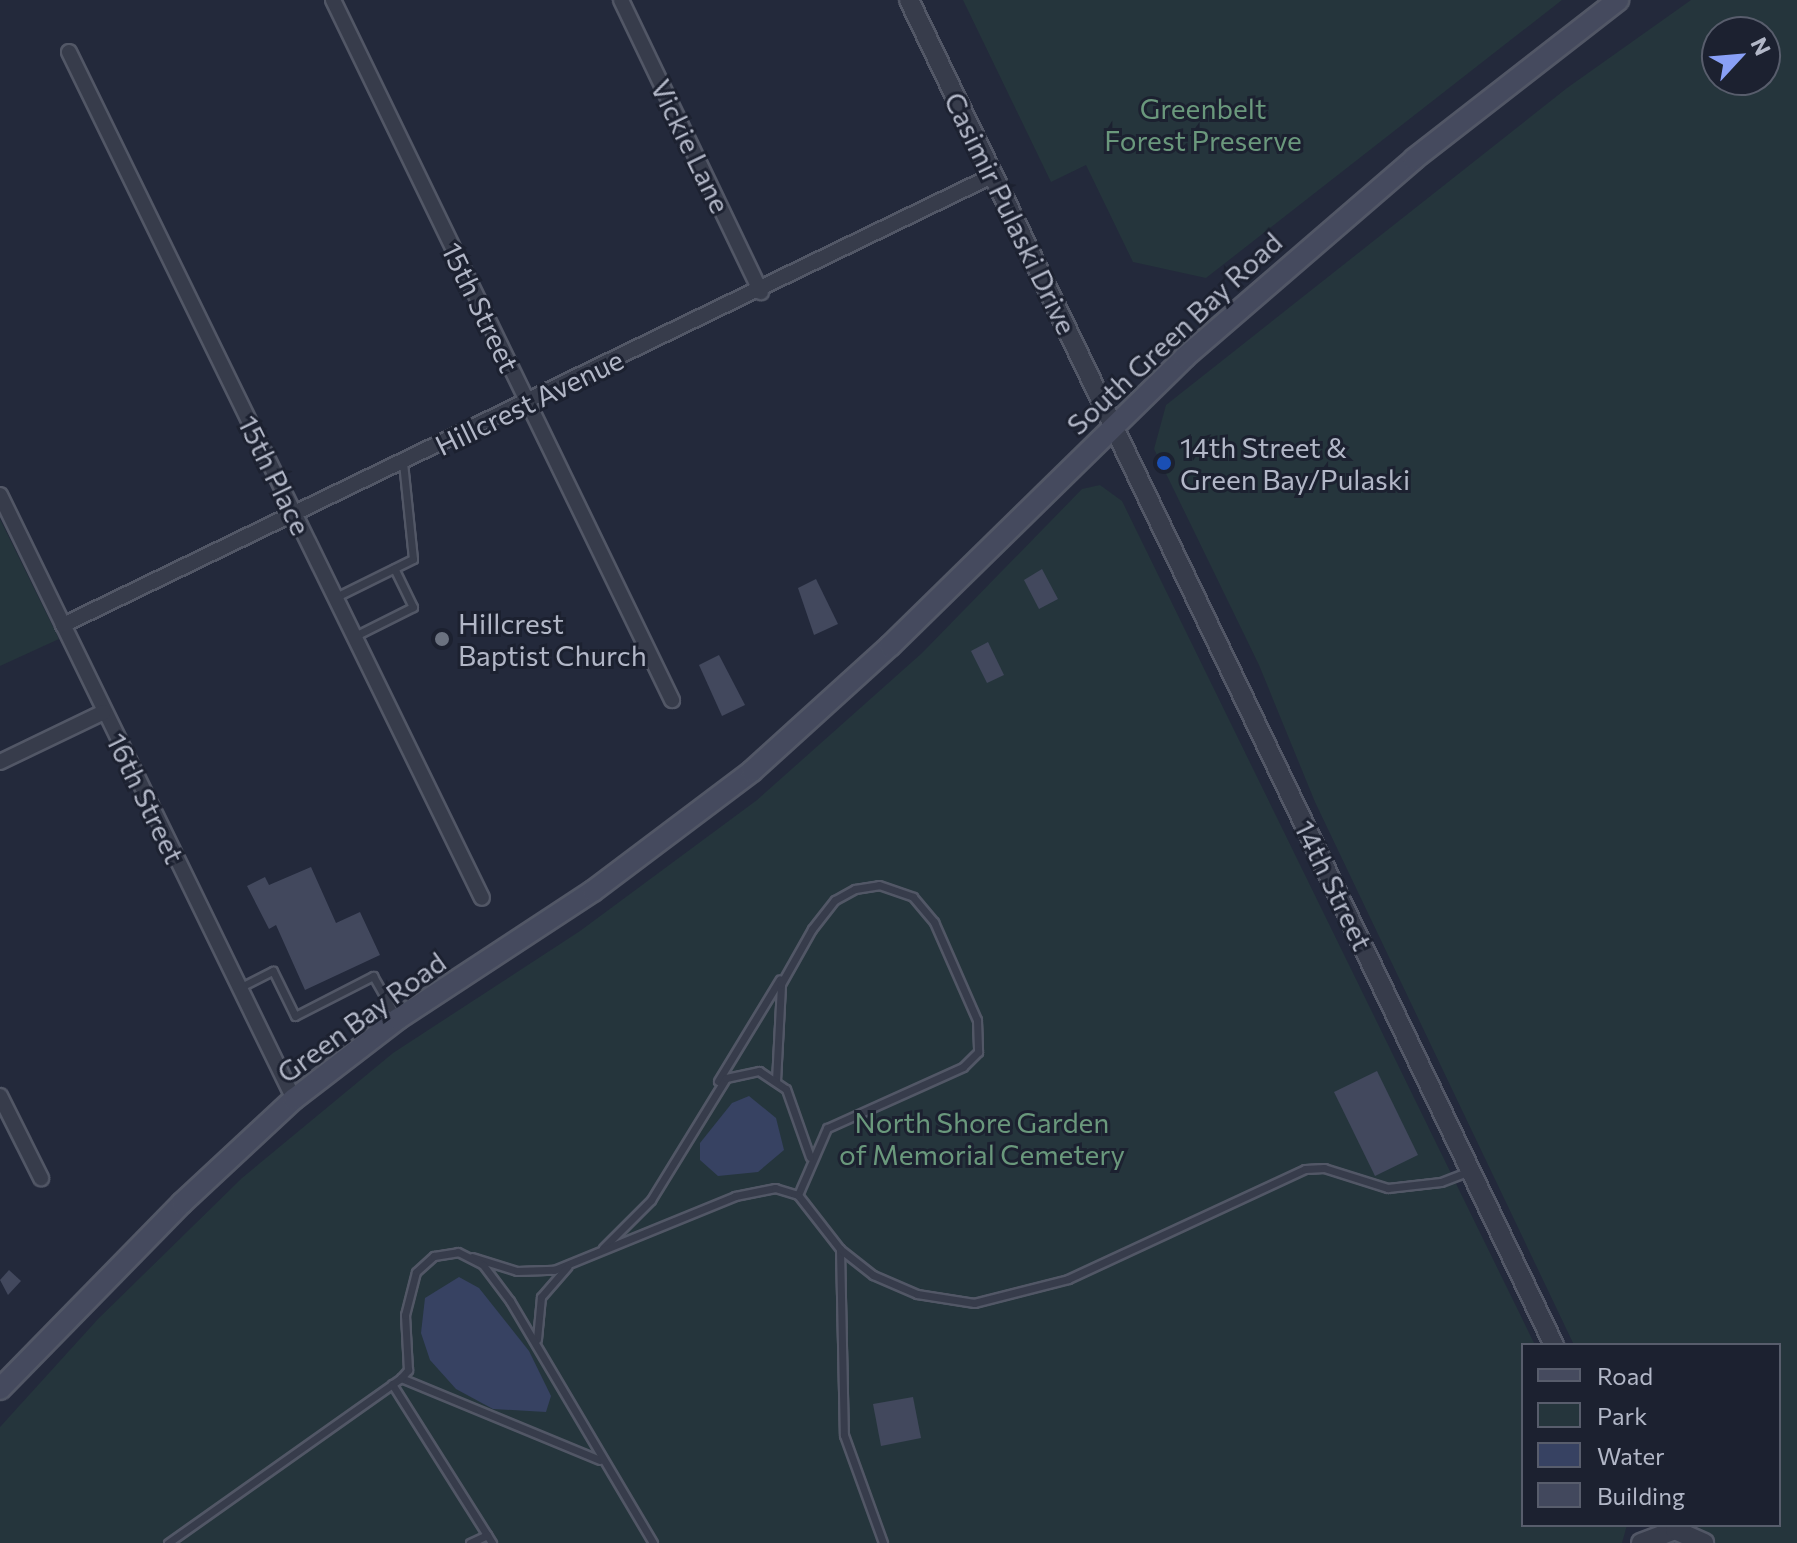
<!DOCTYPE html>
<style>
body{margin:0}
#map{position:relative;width:1797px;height:1543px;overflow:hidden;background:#23293b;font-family:Commissioner,sans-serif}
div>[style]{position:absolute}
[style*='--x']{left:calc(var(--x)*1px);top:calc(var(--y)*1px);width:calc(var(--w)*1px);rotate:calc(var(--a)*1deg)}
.green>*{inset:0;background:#25353c}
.water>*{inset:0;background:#374262}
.building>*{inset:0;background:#42485d}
.roads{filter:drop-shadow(2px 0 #525766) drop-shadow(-2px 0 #525766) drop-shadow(0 2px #525766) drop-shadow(0 -2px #525766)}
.service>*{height:7px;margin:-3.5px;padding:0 3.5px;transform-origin:3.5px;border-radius:3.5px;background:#373c4b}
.minor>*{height:14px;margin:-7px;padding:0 7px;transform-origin:7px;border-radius:7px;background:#373c4b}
.tertiary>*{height:18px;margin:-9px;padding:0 9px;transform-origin:9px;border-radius:9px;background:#373c4b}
.secondary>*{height:20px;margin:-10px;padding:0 10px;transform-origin:10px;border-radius:10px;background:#454a5e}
.dots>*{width:22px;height:22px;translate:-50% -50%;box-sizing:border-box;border:4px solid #1c2130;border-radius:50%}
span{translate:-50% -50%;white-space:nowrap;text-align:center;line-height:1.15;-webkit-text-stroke:6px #1c2130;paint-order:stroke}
.park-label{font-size:28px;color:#6a987c}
.street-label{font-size:28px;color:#b2b7c7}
.poi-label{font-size:28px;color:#b2b7c7}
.left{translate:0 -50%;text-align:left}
.legend{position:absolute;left:1521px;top:1343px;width:260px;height:184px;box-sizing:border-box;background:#1c2130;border:2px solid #585d6c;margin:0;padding:10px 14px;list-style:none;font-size:24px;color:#b2b7c7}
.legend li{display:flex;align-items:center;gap:16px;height:40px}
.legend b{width:40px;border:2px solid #585d6c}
.north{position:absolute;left:1701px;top:16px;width:80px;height:80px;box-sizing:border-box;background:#1c2130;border:2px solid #585d6c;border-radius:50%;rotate:64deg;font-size:22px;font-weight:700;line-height:32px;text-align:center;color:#b2b7c7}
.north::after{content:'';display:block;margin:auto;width:28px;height:36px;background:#89a0f6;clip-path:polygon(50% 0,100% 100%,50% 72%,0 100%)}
</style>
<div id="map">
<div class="green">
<i style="clip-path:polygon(963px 0,1562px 0,1206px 278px,1133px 262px,1086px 165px,1051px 182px)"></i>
<i style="clip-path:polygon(evenodd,1691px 0,1797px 0,1797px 1543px,1714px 1543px,1696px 1525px,1779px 1525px,1779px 1345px,1574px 1345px,1315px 802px,1259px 665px,1154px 449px,1166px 405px,1567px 88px,1691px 0,1717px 32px,1765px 32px,1765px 80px,1717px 80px,1717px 32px)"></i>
<i style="clip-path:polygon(1100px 485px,1122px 501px,1535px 1345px,1523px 1345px,1523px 1525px,1627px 1525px,1622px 1543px,0 1543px,0 1427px,98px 1319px,242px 1178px,393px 1053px,580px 931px,757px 800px,922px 653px,1082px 489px)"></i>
<i style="clip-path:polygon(0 519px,59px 639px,0 666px)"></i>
</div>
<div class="water">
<i style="clip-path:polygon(749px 1096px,776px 1118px,784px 1150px,758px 1172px,718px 1176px,700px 1160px,700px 1143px,732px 1103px)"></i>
<i style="clip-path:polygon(459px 1277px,479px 1288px,529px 1351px,551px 1396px,546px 1412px,493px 1409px,456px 1389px,430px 1360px,421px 1333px,425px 1298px)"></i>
</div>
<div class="building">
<i style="clip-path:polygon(1042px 569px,1058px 599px,1039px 609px,1024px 580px)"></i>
<i style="clip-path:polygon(816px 579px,838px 624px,814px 635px,798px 588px)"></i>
<i style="clip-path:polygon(988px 642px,1004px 675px,987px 683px,971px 651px)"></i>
<i style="clip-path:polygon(719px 655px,745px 705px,722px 716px,699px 665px)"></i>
<i style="clip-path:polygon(311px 867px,336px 923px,360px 912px,380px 955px,305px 990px,276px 925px,269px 929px,247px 886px,265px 877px,269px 885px)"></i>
<i style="clip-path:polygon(1377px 1071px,1418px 1155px,1375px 1176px,1334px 1092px)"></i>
<i style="clip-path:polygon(9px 1270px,21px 1281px,8px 1295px,0 1280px)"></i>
<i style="clip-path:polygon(913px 1397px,921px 1438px,881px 1446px,873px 1404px)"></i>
</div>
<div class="roads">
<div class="service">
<i style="--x:334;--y:598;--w:88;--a:-26.3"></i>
<i style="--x:413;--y:559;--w:97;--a:-95.9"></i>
<i style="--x:353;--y:637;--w:67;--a:-26.6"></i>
<i style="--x:413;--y:607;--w:43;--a:-116"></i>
<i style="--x:239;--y:988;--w:38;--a:-27"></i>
<i style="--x:273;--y:971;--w:50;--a:63.9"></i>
<i style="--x:295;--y:1016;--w:88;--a:-27.1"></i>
<i style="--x:373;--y:976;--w:48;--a:60.3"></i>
<i style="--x:718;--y:1081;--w:119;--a:-58.7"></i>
<i style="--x:776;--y:1081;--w:97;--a:-87"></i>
<i style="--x:781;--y:984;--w:63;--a:-60.6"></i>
<i style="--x:812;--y:929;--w:37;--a:-52"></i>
<i style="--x:835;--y:900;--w:23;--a:-29"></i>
<i style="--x:855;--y:889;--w:24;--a:-9"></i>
<i style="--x:879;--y:885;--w:36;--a:19"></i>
<i style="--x:913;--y:897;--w:33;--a:50"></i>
<i style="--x:934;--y:922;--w:107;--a:66.3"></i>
<i style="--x:977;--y:1020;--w:32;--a:88"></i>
<i style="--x:978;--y:1052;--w:21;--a:135"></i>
<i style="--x:963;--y:1067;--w:149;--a:155.8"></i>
<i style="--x:827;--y:1128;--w:73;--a:113.4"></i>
<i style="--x:603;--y:1248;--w:68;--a:-45"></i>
<i style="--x:651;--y:1200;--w:143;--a:-58.4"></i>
<i style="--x:726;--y:1078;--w:34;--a:-12"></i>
<i style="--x:759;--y:1071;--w:32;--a:34"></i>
<i style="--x:786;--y:1089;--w:72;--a:70.6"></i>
<i style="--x:840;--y:1249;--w:186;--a:88.8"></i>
<i style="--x:844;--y:1435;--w:115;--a:70.1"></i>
<i style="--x:472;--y:1257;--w:47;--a:17.3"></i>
<i style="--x:517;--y:1271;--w:37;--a:-2"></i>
<i style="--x:554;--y:1270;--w:196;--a:-22.2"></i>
<i style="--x:735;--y:1196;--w:41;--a:-11.3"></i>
<i style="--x:775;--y:1188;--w:24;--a:17"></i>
<i style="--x:798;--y:1195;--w:68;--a:52.1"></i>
<i style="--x:840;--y:1249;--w:42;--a:38.2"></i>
<i style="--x:873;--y:1275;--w:48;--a:23.4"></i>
<i style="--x:917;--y:1294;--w:58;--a:9"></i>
<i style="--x:974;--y:1303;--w:97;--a:-14.3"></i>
<i style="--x:1068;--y:1279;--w:261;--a:-24.9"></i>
<i style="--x:1305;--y:1169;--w:19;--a:-3"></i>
<i style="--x:1324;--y:1168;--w:67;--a:17.4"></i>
<i style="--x:1388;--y:1188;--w:53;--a:-6.5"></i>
<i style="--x:1441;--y:1182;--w:31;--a:-21"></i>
<i style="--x:537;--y:1339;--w:42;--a:-84.6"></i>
<i style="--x:541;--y:1297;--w:40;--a:-49"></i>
<i style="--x:401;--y:1378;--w:215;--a:22.4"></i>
<i style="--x:392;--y:1384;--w:188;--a:57.8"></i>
<i style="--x:168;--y:1543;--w:286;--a:-35.3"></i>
<i style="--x:401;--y:1378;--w:11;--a:-49"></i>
<i style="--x:408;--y:1370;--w:55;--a:-93.1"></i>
<i style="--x:405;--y:1315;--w:44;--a:-75.7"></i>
<i style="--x:416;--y:1272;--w:24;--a:-42"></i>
<i style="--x:434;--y:1256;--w:24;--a:-9"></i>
<i style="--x:458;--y:1252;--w:28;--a:27"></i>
<i style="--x:483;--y:1265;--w:45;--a:53.1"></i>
<i style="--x:510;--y:1301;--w:281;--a:59.4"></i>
<i style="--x:470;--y:1543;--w:19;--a:-25"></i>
</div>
<div class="minor">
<i style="--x:333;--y:0;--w:778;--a:64.16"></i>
<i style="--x:621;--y:0;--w:324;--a:64.4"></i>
<i style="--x:69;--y:52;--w:941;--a:63.98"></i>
<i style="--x:0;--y:495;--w:672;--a:64.05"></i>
<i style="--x:63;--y:625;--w:1034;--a:-25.8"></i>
<i style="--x:0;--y:762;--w:115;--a:-25.7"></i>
<i style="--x:0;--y:1096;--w:92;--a:63.4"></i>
</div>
<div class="tertiary">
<i style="--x:909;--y:0;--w:1492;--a:64.38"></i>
<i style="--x:1641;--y:1543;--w:36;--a:-21"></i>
<i style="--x:1675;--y:1530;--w:32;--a:24"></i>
</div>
<div class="secondary">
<i style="--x:0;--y:1389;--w:260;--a:-45.6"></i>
<i style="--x:182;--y:1203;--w:153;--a:-42.9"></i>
<i style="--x:294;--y:1099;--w:131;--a:-37.6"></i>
<i style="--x:398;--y:1019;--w:233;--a:-33.3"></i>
<i style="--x:593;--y:891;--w:199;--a:-37"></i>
<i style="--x:752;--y:771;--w:186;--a:-42.2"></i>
<i style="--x:890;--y:646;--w:413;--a:-44.4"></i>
<i style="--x:1185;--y:357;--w:303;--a:-40.8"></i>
<i style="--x:1414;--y:159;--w:259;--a:-37.9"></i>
</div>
</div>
<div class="dots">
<i style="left:1164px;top:463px;background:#1a4fb4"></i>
<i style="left:442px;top:639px;background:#6b7280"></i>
</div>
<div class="park-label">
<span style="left:1203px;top:124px">Greenbelt<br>Forest Preserve</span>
<span style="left:982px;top:1138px">North Shore Garden<br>of Memorial Cemetery</span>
</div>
<div class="street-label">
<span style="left:691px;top:146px;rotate:64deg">Vickie Lane</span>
<span style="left:1011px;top:213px;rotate:64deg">Casimir Pulaski Drive</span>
<span style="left:481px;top:307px;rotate:64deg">15th Street</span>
<span style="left:1174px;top:333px;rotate:-43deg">South Green Bay Road</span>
<span style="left:529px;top:402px;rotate:-26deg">Hillcrest Avenue</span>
<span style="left:275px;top:475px;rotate:64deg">15th Place</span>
<span style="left:146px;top:798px;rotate:64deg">16th Street</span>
<span style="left:1334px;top:885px;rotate:64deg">14th Street</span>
<span style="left:361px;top:1017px;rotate:-36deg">Green Bay Road</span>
</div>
<div class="poi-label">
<span class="left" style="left:1180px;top:463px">14th Street &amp;<br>Green Bay/Pulaski</span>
<span class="left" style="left:458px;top:639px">Hillcrest<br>Baptist Church</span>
</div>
<ul class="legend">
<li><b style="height:10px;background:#454a5e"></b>Road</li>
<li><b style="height:22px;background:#25353c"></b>Park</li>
<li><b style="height:22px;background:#374262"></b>Water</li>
<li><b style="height:22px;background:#42485d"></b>Building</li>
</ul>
<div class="north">N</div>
</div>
